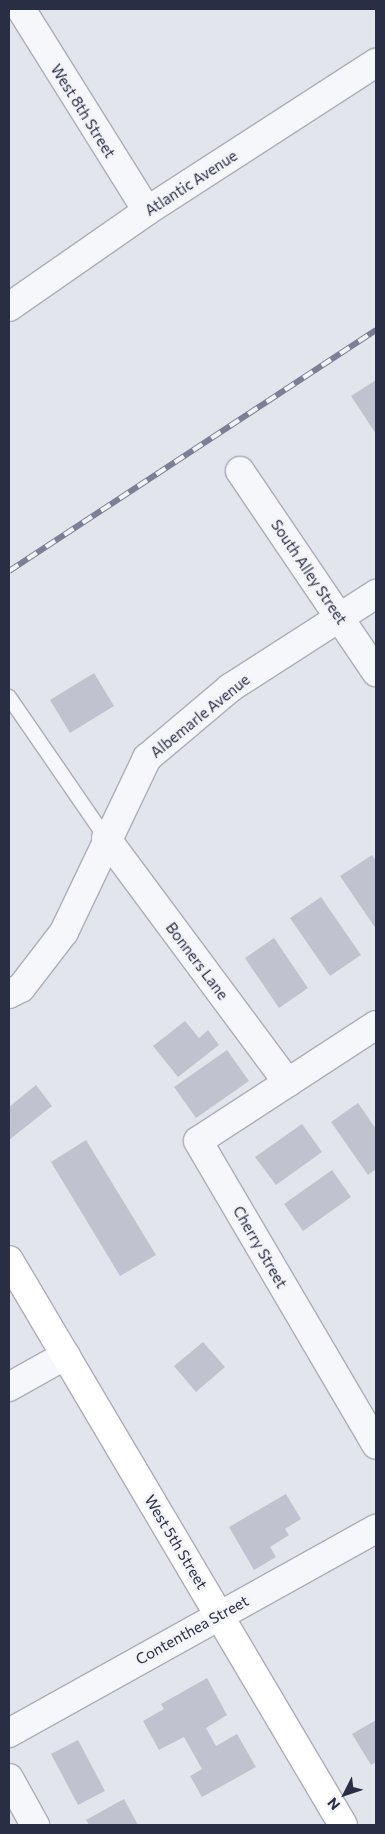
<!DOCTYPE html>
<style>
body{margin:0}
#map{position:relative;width:385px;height:1834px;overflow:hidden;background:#e3e5ec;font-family:Commissioner,sans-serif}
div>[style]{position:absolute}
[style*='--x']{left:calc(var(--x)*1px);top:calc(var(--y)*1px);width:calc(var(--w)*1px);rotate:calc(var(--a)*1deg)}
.building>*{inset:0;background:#c0c3cf}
.roads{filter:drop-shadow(1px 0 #acaeba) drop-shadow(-1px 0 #acaeba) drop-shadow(0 1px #acaeba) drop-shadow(0 -1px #acaeba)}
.service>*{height:14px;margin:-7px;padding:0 7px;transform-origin:7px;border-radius:7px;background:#f6f7fa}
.minor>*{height:28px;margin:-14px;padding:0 14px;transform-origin:14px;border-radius:14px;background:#f6f7fa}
.secondary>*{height:28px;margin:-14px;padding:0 14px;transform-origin:14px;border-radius:14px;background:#fff}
.rail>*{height:5.5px;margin-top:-2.75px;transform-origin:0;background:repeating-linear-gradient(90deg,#f3f4f9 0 11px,#7c8096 0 22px);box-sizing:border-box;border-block:1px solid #7c8096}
span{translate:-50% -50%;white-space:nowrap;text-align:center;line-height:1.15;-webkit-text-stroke:5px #f3f4f9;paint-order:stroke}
.street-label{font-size:15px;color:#2a2e44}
.frame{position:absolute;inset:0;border:10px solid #2a2e44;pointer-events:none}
.north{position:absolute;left:320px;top:1769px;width:50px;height:50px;-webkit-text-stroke:4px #f3f4f9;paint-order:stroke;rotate:229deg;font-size:14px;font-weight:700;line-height:20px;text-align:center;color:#2a2e44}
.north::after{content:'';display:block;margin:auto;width:18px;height:22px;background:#2a2e44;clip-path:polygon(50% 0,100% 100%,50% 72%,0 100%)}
</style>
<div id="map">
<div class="building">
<i style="clip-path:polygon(376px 380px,376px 434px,351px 396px)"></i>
<i style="clip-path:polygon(94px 673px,114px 706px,70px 733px,50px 700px)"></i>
<i style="clip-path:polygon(372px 855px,376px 861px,376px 929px,340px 876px)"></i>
<i style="clip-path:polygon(321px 897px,361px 955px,330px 976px,290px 918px)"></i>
<i style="clip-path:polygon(274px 938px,308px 988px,279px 1008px,245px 958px)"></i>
<i style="clip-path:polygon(185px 1021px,199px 1038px,208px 1030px,219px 1045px,178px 1077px,153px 1046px)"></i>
<i style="clip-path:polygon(227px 1050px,249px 1081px,196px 1118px,174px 1087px)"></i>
<i style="clip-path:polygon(36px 1085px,52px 1106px,9px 1140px,9px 1107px)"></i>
<i style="clip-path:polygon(358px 1103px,376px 1129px,376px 1169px,368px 1175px,331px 1122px)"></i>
<i style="clip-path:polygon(302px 1124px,322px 1152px,276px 1185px,255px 1157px)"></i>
<i style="clip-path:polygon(86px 1140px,156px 1255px,120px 1276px,51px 1162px)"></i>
<i style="clip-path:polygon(332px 1170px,351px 1197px,303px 1231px,284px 1204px)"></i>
<i style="clip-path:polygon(203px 1342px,225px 1367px,196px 1392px,174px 1366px)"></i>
<i style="clip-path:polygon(286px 1494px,301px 1519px,285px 1529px,289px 1535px,270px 1547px,276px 1557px,254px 1570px,229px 1527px)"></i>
<i style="clip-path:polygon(207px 1678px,227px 1715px,206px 1728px,216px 1746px,237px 1734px,256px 1767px,202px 1797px,190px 1776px,202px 1769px,184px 1737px,159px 1750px,143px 1721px,164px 1709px,161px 1704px)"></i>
<i style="clip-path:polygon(376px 1720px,376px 1762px,371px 1765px,352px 1734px)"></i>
<i style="clip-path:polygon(78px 1740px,105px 1791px,78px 1805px,51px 1754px)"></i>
<i style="clip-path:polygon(124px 1799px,138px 1825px,89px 1825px,86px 1820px)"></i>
</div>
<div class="roads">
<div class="service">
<i style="--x:9;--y:697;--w:171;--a:55.5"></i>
</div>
<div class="minor">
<i style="--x:21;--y:9;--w:238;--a:58"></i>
<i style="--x:9;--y:307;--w:168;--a:-34.8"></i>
<i style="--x:147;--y:211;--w:273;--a:-32.9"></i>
<i style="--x:240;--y:471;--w:243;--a:55.9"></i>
<i style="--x:106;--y:838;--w:305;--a:53.4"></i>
<i style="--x:9;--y:994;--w:13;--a:-27"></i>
<i style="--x:21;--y:988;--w:71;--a:-52.5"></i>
<i style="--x:64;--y:932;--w:193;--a:-64.5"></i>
<i style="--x:147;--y:758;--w:109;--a:-40.1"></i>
<i style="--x:230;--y:688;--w:174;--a:-32.8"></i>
<i style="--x:376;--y:1025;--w:212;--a:146.9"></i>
<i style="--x:198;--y:1141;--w:352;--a:59.6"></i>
<i style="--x:9;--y:1387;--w:65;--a:-29.3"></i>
<i style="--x:9;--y:1733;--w:420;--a:-29.1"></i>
<i style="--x:9;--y:1778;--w:54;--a:61"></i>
</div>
<div class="secondary">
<i style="--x:9;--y:1260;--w:656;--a:59.41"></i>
</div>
</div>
<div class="rail">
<i style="--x:9;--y:571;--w:439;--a:-33.3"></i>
</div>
<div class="street-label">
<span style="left:83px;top:111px;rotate:58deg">West 8th Street</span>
<span style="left:191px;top:183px;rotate:-33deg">Atlantic Avenue</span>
<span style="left:309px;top:572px;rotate:56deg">South Alley Street</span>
<span style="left:200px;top:716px;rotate:-39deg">Albemarle Avenue</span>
<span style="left:197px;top:961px;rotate:53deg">Bonners Lane</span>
<span style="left:260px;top:1247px;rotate:60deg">Cherry Street</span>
<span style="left:176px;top:1542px;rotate:59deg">West 5th Street</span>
<span style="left:192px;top:1630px;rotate:-29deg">Contenthea Street</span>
</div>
<div class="frame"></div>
<div class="north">N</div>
</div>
